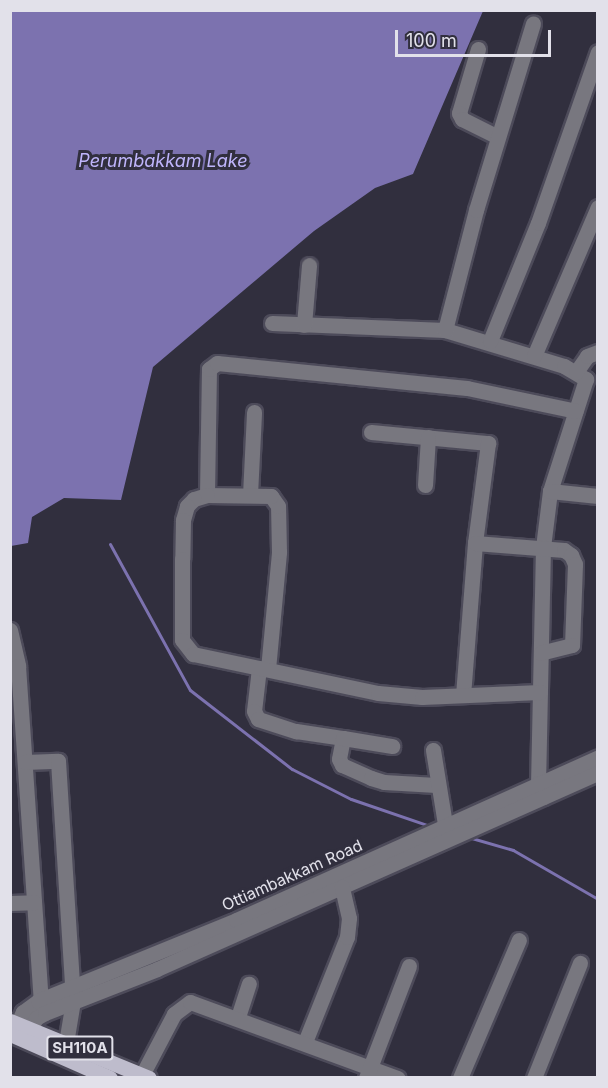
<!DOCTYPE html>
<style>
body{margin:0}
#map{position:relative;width:608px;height:1088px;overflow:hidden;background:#312f3e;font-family:Inter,sans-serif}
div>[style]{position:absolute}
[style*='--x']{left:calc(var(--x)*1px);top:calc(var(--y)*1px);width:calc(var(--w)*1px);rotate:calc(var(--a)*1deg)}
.water>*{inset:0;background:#7c72af}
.stream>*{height:3px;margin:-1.5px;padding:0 1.5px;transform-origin:1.5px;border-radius:1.5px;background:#7c72af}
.roads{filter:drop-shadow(2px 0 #4d4b5a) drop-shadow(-2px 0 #4d4b5a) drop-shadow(0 2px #4d4b5a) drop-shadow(0 -2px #4d4b5a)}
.minor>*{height:15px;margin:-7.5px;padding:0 7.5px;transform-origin:7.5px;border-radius:7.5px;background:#78777f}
.major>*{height:15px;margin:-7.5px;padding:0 7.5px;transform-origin:7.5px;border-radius:7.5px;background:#bebccc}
span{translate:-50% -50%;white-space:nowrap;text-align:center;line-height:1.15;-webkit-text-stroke:6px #312f3e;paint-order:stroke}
.shield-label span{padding:2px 4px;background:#312f3e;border:2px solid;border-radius:4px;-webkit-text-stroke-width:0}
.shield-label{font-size:15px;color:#e2e1ea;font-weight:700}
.street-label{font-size:16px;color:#e2e1ea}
.water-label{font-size:18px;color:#bfb5fb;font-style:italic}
.frame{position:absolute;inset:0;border:12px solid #e2e1ea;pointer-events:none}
.scale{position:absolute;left:395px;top:30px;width:156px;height:27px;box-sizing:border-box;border:3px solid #e2e1ea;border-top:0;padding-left:8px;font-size:18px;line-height:21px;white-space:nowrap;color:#e2e1ea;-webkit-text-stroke:4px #312f3e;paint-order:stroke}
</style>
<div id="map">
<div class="water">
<i style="clip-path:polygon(11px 10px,483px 11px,413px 174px,375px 188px,314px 231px,153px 367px,121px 500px,64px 498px,32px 517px,28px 543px,11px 546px)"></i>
</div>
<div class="stream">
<i style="--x:110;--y:544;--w:166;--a:61.3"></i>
<i style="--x:190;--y:690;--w:129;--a:37.8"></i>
<i style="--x:292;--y:769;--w:66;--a:27"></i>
<i style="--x:351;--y:799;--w:83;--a:18.9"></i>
<i style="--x:468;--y:837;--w:47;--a:16.1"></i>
<i style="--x:513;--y:850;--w:98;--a:30"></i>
</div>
<div class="roads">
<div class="minor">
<i style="--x:478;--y:49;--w:67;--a:106.5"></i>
<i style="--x:459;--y:113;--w:7;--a:63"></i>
<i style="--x:462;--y:119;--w:40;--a:26.6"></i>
<i style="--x:272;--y:323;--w:173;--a:2.3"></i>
<i style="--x:445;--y:330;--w:124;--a:16.8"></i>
<i style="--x:564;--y:366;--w:26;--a:31"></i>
<i style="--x:586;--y:379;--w:118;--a:107.8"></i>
<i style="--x:550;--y:491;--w:56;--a:97.1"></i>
<i style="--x:543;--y:547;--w:236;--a:91.2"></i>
<i style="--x:538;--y:783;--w:15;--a:67"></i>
<i style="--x:304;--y:325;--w:60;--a:-85.2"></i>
<i style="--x:445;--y:330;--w:124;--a:-75.5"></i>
<i style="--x:476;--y:210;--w:195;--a:-73"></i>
<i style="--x:490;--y:341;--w:127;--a:-67.9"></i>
<i style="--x:538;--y:223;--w:181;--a:-70.7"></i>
<i style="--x:534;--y:356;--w:162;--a:-66.8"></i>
<i style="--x:576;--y:372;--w:19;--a:-55"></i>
<i style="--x:587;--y:356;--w:12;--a:-20"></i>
<i style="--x:371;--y:432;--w:118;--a:5.4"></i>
<i style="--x:488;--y:443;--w:101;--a:97.4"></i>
<i style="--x:475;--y:543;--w:152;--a:94.5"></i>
<i style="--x:425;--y:485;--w:48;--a:-86.4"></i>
<i style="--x:550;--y:491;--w:48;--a:5.9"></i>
<i style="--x:207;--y:495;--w:126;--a:-89.1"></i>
<i style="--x:209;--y:369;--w:10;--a:-37"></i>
<i style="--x:217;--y:363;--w:251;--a:5.7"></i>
<i style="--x:467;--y:388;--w:111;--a:11.9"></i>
<i style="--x:250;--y:495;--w:83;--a:-87.2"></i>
<i style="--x:475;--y:543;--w:89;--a:4.5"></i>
<i style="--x:564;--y:550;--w:9;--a:36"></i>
<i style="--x:571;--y:555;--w:10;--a:66"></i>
<i style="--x:575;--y:564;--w:81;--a:92.1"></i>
<i style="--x:572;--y:645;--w:32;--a:166"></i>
<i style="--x:10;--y:630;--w:37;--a:77"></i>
<i style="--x:18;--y:666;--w:335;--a:86.1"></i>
<i style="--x:259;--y:668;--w:43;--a:96.6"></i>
<i style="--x:254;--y:711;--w:9;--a:63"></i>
<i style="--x:258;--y:719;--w:40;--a:18"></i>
<i style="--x:296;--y:731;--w:48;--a:8.5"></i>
<i style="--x:343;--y:738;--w:21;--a:101"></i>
<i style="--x:339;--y:759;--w:7;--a:63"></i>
<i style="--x:342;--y:765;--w:32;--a:24"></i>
<i style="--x:371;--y:778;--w:14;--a:17"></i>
<i style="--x:384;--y:782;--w:52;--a:3.3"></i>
<i style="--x:268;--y:669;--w:118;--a:-84.6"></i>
<i style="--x:279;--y:552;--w:46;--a:-91.2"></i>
<i style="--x:278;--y:506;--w:12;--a:-125"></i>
<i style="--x:271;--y:496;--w:64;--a:-179.1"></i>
<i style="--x:207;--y:495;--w:14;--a:163"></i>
<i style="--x:194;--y:499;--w:10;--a:135"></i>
<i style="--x:187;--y:506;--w:15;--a:106"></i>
<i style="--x:183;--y:520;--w:39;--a:91"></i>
<i style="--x:182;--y:559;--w:81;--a:90"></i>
<i style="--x:182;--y:640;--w:18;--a:52"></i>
<i style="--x:193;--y:654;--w:189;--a:11.9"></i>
<i style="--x:378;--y:693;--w:44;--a:5.2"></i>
<i style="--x:422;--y:697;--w:118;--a:-2.4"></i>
<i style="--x:343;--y:738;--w:50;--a:9.3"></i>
<i style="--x:433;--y:750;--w:75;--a:80.8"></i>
<i style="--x:25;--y:762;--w:33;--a:-2"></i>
<i style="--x:58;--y:761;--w:240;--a:86.4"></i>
<i style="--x:73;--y:1001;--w:43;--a:99.5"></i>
<i style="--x:10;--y:903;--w:24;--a:-2"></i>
<i style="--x:238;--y:1017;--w:35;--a:-72"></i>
<i style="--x:13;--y:1034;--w:24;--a:-66"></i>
<i style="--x:23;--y:1012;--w:19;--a:-36"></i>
<i style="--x:38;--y:1001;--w:214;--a:-22.2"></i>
<i style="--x:236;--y:920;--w:397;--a:-24.2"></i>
<i style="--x:24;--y:1039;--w:24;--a:-60"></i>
<i style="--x:36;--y:1018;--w:10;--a:-29"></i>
<i style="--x:45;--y:1013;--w:120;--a:-21.4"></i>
<i style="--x:157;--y:969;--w:483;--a:-24"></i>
<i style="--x:305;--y:1042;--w:113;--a:-68.2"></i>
<i style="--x:347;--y:937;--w:19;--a:-84"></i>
<i style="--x:349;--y:918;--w:32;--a:-103"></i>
<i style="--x:142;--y:1075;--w:69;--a:-62.3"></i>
<i style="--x:174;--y:1014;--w:20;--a:-37"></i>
<i style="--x:190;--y:1002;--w:221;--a:20.1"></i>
<i style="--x:366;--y:1078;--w:120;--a:-69"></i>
<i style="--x:460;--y:1078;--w:150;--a:-66.9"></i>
<i style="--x:534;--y:1078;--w:124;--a:-68.2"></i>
</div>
<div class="major">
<i style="--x:10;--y:1021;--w:150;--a:22.3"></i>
<i style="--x:10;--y:1034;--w:109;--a:23.7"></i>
</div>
</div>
<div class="shield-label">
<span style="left:80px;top:1048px">SH110A</span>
</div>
<div class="street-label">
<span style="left:292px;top:875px;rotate:-24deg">Ottiambakkam Road</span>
</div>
<div class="water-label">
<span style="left:163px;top:161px">Perumbakkam Lake</span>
</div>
<div class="frame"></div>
<div class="scale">100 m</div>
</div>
